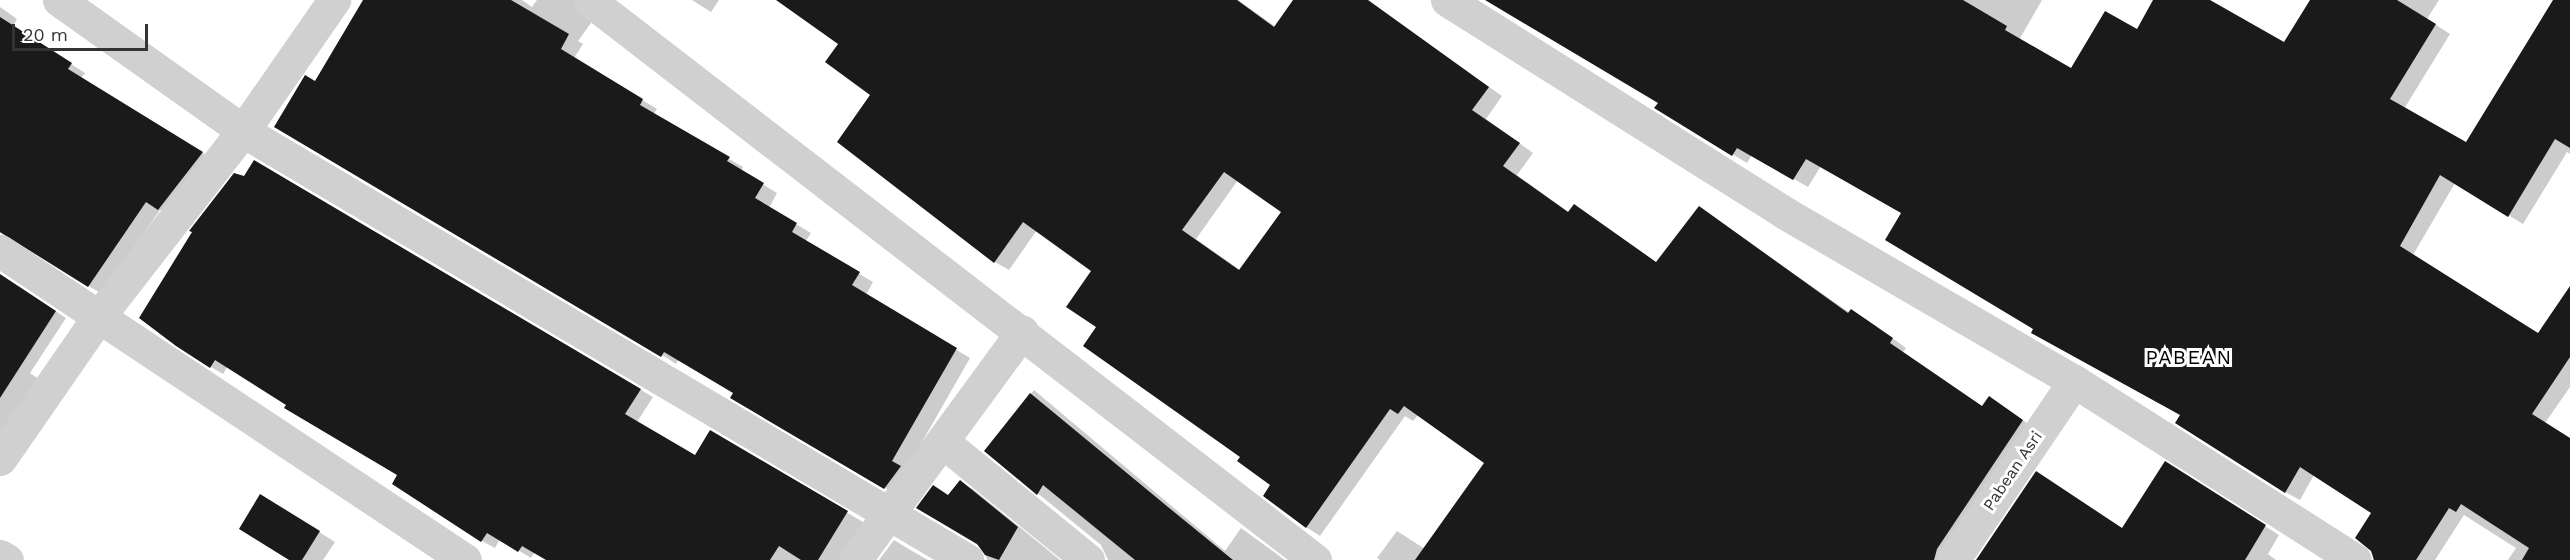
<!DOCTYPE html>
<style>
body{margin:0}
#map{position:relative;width:2570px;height:560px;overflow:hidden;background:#fff;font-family:"Work Sans",sans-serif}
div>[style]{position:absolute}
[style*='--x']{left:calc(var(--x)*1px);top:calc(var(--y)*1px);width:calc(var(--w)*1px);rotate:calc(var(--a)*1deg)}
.shadow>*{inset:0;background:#0003}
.building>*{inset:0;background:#1a1a1a}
.minor>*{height:33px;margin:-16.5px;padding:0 16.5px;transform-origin:16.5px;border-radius:16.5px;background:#d0d0d0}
span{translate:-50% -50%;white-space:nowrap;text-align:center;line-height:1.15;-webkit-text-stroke:6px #fff;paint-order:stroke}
.street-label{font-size:16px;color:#333}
.quarter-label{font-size:20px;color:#000;letter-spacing:1.5px}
.scale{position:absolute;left:12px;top:24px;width:136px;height:27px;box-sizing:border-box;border:3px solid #333;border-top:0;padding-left:8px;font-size:18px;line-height:21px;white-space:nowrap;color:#333;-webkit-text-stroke:4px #fff;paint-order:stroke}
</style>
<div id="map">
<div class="shadow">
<i style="clip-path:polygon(367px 0,522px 0,532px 7px,537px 0,587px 0,584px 7px,591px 23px,578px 41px,583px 44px,574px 58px,657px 109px,653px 115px,743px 167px,741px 171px,777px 193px,769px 208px,811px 233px,805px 242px,873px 282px,866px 295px,970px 358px,906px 470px,899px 496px,732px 397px,735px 393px,679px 359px,676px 364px,662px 355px,316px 83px)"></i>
<i style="clip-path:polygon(692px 0,719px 0,711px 12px)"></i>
<i style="clip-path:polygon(evenodd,779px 0,1238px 0,1276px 27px,1295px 0,1365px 0,1502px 96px,1486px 119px,1533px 153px,1517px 175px,1570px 213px,1657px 263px,1699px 207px,1850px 313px,1852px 311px,1866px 319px,1906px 348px,1903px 352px,1983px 407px,1990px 398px,2036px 429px,1951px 560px,1380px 560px,1377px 558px,1397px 531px,1425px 549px,1486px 462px,1419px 414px,1413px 421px,1405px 416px,1320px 536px,1306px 527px,1272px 485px,1098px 327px,1094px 271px,1037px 230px,1009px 270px,995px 262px,840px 44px,779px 0,1238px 180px,1283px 211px,1240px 270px,1196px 239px,1238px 180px)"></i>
<i style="clip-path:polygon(1502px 0,2042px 0,2019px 40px,2072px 70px,2138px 31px,2155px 0,2207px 0,2284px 44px,2311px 0,2439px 0,2427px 19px,2450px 34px,2404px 109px,2467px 144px,2570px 27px,2570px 154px,2567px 152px,2523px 224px,2455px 183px,2413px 255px,2539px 334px,2570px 289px,2570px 387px,2545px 423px,2570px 439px,2570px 560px,2508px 560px,2516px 548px,2464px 515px,2435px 560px,2373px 560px,2373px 512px,2314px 475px,2300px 500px,2285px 492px,2182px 414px,2035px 328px,1903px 212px,1821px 166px,1808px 187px,1752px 155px,1747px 163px,1656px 108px,1660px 102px)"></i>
<i style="clip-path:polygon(0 7px,17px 19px,13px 26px,85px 73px,81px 78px,216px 161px,173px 217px,160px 210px,102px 294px,0 233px)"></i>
<i style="clip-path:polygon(255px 162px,653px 397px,637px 422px,695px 457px,711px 432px,873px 528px,852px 560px,549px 560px,535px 552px,531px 558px,500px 539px,495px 548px,482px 541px,394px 483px,399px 475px,228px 366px,223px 374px,211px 367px,245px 178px)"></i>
<i style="clip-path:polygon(22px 289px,66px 318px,30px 373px,39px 379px,0 435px,0 301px)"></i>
<i style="clip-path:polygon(1034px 390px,1225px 551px,1241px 528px,1285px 560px,1108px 560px,1101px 545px,986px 451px)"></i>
<i style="clip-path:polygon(2180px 472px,2279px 535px,2268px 554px,2276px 560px,1977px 560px,2123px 529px)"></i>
<i style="clip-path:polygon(960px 482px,973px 489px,1060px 560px,987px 560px,984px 549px,918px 508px,949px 496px)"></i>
<i style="clip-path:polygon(276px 505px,335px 542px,323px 560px,291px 560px)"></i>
<i style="clip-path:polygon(894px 540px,907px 548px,928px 560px,879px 560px)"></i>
</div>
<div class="building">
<i style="clip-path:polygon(363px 0,511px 0,569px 34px,561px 49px,643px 99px,640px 105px,730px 157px,727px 161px,764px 183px,755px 198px,797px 223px,792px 232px,860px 272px,852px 285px,957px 348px,892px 461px,901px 466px,884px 489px,730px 398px,733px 393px,664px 352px,661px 357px,274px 127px,305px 75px,315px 81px)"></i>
<i style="clip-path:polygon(evenodd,776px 0,1237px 0,1274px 27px,1293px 0,1368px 0,1489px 87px,1472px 110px,1520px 143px,1503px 166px,1568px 212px,1574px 204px,1656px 262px,1699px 206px,1848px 313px,1851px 309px,1893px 338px,1890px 343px,1982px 406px,1989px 396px,2023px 420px,1937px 549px,1934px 560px,1415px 560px,1484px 463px,1404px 406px,1398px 414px,1390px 409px,1306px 528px,1263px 496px,1270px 485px,1237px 461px,1240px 457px,1083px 346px,1096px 327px,1066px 307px,1091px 271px,1023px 222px,994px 263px,837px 142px,870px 95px,825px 62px,838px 44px,776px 0,1224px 172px,1281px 212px,1239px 270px,1182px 230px,1224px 172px)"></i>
<i style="clip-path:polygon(1485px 0,1963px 0,2007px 26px,2005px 30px,2071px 68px,2105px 11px,2137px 29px,2153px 0,2210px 0,2284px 42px,2310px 0,2397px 0,2436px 24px,2390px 99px,2466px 142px,2553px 0,2570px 0,2570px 148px,2555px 139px,2508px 217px,2440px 175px,2400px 246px,2538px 333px,2570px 286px,2570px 357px,2532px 414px,2570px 438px,2570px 560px,2522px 560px,2529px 548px,2461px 504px,2456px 512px,2449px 508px,2416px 560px,2374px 560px,2371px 551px,2355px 538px,2371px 513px,2300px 467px,2285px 493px,2175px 423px,2180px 415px,2031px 333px,2033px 329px,1885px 240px,1901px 213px,1806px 159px,1793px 180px,1737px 148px,1732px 156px,1654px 108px,1658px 103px)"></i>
<i style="clip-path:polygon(0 17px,72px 63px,68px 69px,203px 152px,158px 210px,146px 202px,88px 287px,0 232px)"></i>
<i style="clip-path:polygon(254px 160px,641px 389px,625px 414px,695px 455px,710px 430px,848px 511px,818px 560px,801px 560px,779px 546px,770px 560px,546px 560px,522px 546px,518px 552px,487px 533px,481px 542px,392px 484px,397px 475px,284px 408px,286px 405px,215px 360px,210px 368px,176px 346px,139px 318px,192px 232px,189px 231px,234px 173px,244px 176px)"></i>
<i style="clip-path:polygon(0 274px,56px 311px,0 398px)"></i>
<i style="clip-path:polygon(1030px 393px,1168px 507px,1233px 560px,1135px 560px,1043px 485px,1037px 495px,984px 451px)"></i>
<i style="clip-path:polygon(2165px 461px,2266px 525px,2245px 560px,1976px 560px,2036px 471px,2122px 528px)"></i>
<i style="clip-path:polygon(960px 480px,1018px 527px,999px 560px,985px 555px,977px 544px,916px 508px,933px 485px,948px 495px)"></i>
<i style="clip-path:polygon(260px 494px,320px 531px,302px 560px,289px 560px,239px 529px)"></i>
</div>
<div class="minor">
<i style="--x:59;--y:0;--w:226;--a:35.4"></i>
<i style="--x:243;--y:131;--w:842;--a:30.65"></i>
<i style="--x:589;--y:0;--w:917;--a:37.64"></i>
<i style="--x:1447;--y:0;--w:400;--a:32.2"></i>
<i style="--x:1785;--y:213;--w:334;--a:30.2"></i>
<i style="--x:2074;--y:381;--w:333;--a:32.5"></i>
<i style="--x:0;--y:251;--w:558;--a:33.6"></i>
<i style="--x:943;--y:442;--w:187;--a:39.1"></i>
<i style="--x:0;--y:459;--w:170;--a:-55.3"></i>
<i style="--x:97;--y:319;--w:238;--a:-52.2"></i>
<i style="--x:243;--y:131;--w:160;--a:-55.2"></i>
<i style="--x:0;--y:556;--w:8;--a:30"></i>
<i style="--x:855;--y:560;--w:283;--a:-53.8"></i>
<i style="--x:1953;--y:560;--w:216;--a:-55.9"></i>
</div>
<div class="street-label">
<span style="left:2013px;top:471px;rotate:-56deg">Pabean Asri</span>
</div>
<div class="quarter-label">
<span style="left:2189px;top:357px">PABEAN</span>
</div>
<div class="scale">20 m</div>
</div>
